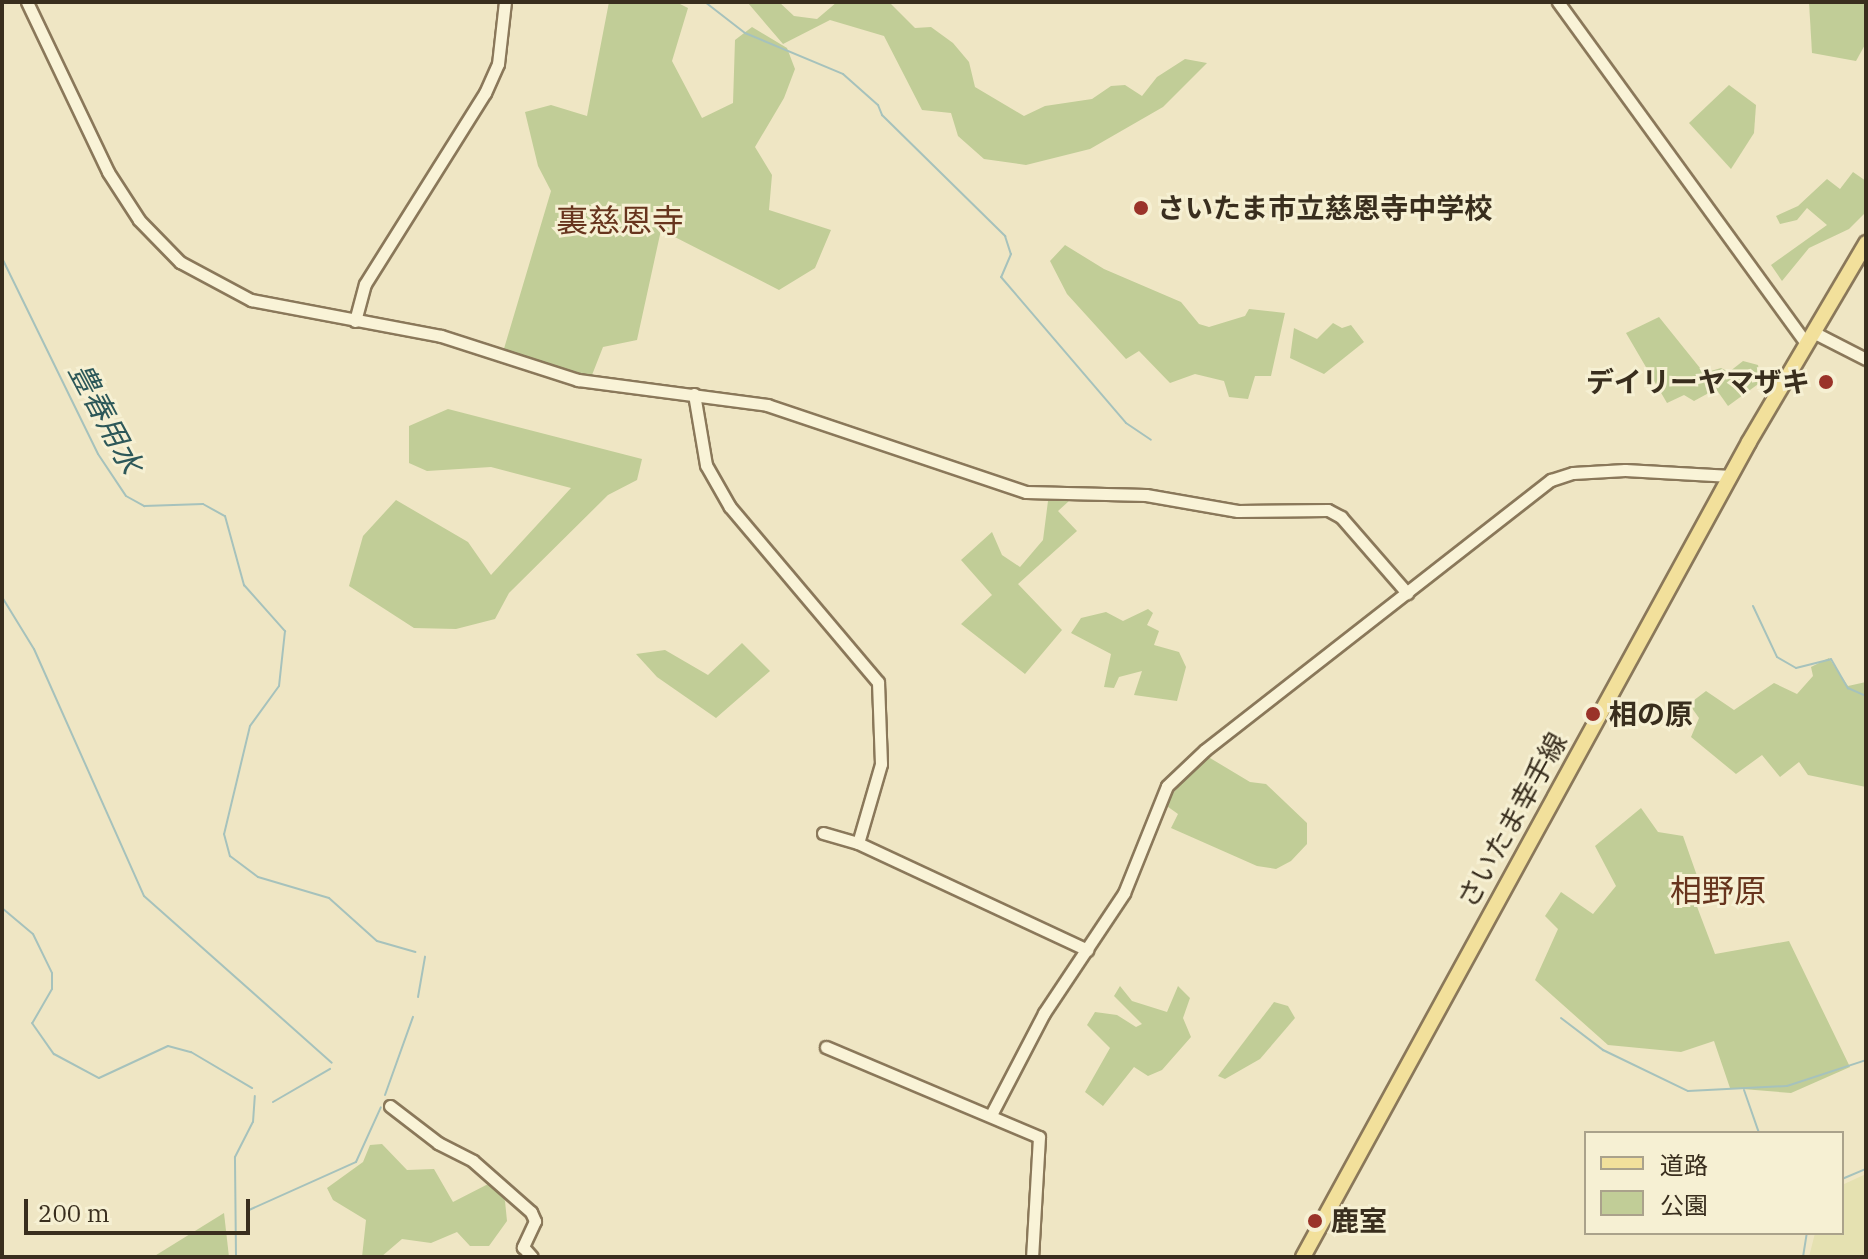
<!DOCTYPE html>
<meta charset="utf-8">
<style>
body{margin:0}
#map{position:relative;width:1868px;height:1259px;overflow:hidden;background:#efe6c4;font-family:"IBM Plex Serif","Noto Sans JP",serif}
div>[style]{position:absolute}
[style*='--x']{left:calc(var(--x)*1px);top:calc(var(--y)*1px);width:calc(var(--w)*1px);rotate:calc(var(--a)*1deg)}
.farmland>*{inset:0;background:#e5e1b1}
.green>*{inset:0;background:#c1cd97}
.stream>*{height:2px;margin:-1px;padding:0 1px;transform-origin:1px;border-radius:1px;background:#a6c2bc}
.roads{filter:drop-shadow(2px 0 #8a785a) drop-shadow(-2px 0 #8a785a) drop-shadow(0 2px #8a785a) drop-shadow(0 -2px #8a785a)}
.minor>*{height:11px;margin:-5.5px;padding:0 5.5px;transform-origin:5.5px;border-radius:5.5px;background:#f9f3d7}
.major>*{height:14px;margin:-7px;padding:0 7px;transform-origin:7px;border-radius:7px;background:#f2e09b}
.dots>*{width:22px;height:22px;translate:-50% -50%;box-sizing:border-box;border:4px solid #f6f0d3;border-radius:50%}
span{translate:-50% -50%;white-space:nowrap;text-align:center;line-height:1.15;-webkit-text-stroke:6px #f6f0d3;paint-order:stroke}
.poi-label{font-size:28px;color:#392e1e;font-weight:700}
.left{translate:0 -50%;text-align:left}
.right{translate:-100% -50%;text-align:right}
.street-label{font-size:28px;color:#392e1e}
.water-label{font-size:30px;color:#2d5859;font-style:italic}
.quarter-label{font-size:32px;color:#67341d}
.frame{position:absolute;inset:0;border:4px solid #392e1e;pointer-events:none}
.legend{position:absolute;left:1584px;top:1131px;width:260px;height:104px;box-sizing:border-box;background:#f6f0d3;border:2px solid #aaa28b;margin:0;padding:10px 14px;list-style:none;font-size:24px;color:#392e1e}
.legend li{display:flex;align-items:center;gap:16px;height:40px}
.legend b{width:40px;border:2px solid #aaa28b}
.scale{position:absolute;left:24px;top:1199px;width:226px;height:36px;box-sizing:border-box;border:4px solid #392e1e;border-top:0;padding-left:10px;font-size:24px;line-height:28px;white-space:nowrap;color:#392e1e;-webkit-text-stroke:6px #f6f0d3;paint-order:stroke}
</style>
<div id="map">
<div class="farmland">
<i style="clip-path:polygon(1866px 1174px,1866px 1257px,1809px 1257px,1815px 1233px,1842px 1233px,1842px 1185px)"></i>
</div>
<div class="green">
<i style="clip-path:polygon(609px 2px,676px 2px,688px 8px,672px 61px,702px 118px,733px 103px,735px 40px,752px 27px,787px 48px,795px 69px,784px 98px,755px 147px,772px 175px,769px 210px,831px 230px,815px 268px,779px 290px,661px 230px,637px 340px,603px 347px,592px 375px,555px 370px,503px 352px,551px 191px,538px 166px,525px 112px,551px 105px,587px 116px)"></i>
<i style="clip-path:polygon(779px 2px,794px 16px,817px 19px,837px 2px,889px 2px,915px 28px,931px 27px,953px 43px,969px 62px,975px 87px,1024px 116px,1045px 106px,1092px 99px,1111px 86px,1125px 85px,1142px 96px,1157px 77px,1185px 59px,1207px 63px,1163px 107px,1090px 149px,1026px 165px,984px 159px,958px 136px,951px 113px,922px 110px,884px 36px,830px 20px,783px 44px,748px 3px)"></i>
<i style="clip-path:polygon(1809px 2px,1866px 2px,1866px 43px,1856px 61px,1812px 53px)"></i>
<i style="clip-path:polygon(1729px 85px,1756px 105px,1754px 133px,1731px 169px,1689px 123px)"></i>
<i style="clip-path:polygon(1853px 172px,1866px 181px,1866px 212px,1849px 229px,1809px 248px,1782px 281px,1771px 265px,1827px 225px,1807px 208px,1797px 220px,1780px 224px,1776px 216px,1798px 206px,1827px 179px,1840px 189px)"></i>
<i style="clip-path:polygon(1065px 245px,1104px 269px,1181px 302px,1199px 324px,1209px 327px,1245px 316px,1249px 309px,1285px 313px,1271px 376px,1255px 376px,1248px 399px,1229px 397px,1224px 381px,1195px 374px,1170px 383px,1139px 351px,1126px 359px,1067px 294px,1050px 261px)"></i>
<i style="clip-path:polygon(1659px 317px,1704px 373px,1721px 368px,1729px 372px,1743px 361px,1758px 365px,1761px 382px,1728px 406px,1716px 389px,1694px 401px,1684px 395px,1667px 403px,1626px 333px)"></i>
<i style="clip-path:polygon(1333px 323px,1342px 328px,1351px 325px,1364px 342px,1324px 374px,1290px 358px,1294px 328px,1317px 339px)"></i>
<i style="clip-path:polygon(448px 409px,642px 459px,637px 480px,608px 495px,509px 593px,495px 619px,456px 629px,414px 628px,349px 586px,363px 536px,396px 500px,468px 542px,491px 575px,571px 488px,491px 467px,427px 471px,409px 463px,409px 426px)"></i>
<i style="clip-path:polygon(1048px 501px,1069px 501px,1058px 511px,1077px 531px,1018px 584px,1062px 630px,1025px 674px,961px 624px,992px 595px,961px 560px,992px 532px,1002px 555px,1020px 567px,1043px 540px)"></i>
<i style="clip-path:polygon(1148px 609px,1153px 613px,1147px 625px,1159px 631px,1154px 645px,1179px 652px,1186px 667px,1177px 701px,1134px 695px,1142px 671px,1119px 677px,1114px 688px,1104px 687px,1111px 654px,1071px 633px,1081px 618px,1106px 612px,1123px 621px)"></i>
<i style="clip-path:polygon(742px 643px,770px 671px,716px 718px,657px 677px,636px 654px,665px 650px,708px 675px)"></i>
<i style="clip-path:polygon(1829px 658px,1848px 686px,1866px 682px,1866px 787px,1808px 775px,1799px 762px,1780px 777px,1762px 755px,1736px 774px,1691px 737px,1699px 718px,1689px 704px,1706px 691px,1734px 710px,1774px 683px,1797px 694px,1813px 676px,1811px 667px)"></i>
<i style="clip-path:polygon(1205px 755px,1250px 782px,1266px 784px,1307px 823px,1307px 844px,1291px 861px,1276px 869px,1257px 866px,1171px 828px,1178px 814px,1164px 804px)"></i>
<i style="clip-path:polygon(1641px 808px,1658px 832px,1683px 836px,1702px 890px,1696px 904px,1715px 954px,1789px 941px,1850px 1067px,1791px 1093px,1730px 1088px,1714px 1041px,1681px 1052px,1608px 1045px,1535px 980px,1558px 929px,1545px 916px,1561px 892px,1593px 914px,1616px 886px,1595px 846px)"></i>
<i style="clip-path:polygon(1120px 986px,1132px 1001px,1167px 1012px,1178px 986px,1190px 998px,1183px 1018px,1191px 1037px,1162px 1070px,1148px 1076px,1134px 1067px,1103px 1106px,1085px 1092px,1110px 1048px,1087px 1025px,1095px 1012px,1117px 1015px,1136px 1027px,1142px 1024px,1114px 996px)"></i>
<i style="clip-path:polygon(1274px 1002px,1288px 1006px,1295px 1018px,1260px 1059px,1225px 1079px,1218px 1076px)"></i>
<i style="clip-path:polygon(382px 1144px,407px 1170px,434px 1169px,453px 1202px,494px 1181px,505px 1201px,507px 1221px,489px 1246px,470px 1246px,457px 1232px,431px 1243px,402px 1239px,381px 1257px,362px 1257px,366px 1220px,333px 1200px,327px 1188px,363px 1162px,370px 1145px)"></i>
<i style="clip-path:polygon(224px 1213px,229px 1257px,153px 1257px)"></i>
</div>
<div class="stream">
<i style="--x:705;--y:2;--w:51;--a:37.8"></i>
<i style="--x:745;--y:33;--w:106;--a:22.7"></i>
<i style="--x:843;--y:74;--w:47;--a:41.5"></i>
<i style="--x:878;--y:105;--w:11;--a:68"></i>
<i style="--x:882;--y:115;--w:173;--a:44.5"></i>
<i style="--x:1005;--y:236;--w:19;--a:72"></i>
<i style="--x:1011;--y:254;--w:25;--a:113"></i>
<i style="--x:1001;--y:277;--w:192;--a:49.4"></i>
<i style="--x:1126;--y:423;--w:30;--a:34"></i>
<i style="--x:2;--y:258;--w:218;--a:63.9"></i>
<i style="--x:98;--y:454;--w:50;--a:56.3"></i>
<i style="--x:126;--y:496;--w:21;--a:29"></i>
<i style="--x:144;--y:506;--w:59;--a:-1.9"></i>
<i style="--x:203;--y:504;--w:25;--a:29"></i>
<i style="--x:225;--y:516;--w:72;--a:74.6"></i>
<i style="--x:244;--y:585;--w:62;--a:48.3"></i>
<i style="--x:285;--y:631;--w:55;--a:96.2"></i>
<i style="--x:279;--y:686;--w:49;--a:125.9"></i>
<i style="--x:250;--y:726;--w:111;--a:103.5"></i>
<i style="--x:224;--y:834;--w:23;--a:75"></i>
<i style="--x:230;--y:856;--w:35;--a:37"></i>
<i style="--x:258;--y:877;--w:74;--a:16.5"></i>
<i style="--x:329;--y:898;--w:64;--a:41.9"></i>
<i style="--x:377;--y:941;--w:40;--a:16"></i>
<i style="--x:2;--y:597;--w:61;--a:58.4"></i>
<i style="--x:34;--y:649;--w:270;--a:66"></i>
<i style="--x:144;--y:896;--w:251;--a:41.6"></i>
<i style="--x:1753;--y:606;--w:56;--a:64.8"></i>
<i style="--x:1777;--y:657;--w:22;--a:30"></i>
<i style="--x:1796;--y:668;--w:36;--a:-14"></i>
<i style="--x:1831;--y:659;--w:34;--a:60"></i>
<i style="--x:1848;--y:688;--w:20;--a:24"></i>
<i style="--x:2;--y:908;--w:40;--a:40"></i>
<i style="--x:33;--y:934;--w:43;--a:64"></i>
<i style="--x:52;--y:973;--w:16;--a:90"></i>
<i style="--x:52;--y:989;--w:39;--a:120"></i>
<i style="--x:32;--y:1023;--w:38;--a:55"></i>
<i style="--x:54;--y:1054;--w:51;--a:28.1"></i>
<i style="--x:99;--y:1078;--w:76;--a:-24.9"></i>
<i style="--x:168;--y:1046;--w:24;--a:15"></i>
<i style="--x:191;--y:1052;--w:71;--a:30.5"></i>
<i style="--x:418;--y:997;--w:41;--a:-80.1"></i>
<i style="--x:1561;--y:1018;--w:53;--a:37.3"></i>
<i style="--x:1603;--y:1050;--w:94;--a:25.8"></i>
<i style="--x:1688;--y:1091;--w:99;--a:-2.9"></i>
<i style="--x:1787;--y:1086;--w:83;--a:-18.2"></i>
<i style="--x:1744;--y:1090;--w:46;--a:70.8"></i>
<i style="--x:385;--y:1095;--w:83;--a:-70.3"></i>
<i style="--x:273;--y:1102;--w:66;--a:-30.1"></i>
<i style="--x:1842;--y:1179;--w:26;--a:-23"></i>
<i style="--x:249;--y:1210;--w:117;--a:-24.2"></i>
<i style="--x:356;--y:1162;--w:60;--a:-65.6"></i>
<i style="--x:236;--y:1257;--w:100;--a:-90.6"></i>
<i style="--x:235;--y:1157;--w:39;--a:-63"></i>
<i style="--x:253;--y:1122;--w:26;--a:-86"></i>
<i style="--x:1803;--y:1257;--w:24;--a:-81"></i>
</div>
<div class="roads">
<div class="minor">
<i style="--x:27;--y:2;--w:188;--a:64.5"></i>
<i style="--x:108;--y:172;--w:57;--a:57.1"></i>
<i style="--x:139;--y:220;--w:59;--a:45.7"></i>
<i style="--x:180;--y:262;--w:81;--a:28.2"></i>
<i style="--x:251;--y:300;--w:193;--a:10.7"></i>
<i style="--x:441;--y:336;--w:144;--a:17.8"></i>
<i style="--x:578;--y:380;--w:191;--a:7.5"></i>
<i style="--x:767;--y:405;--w:273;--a:18.6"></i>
<i style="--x:1026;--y:492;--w:120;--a:1.4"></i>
<i style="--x:1146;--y:495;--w:93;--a:9.9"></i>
<i style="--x:1238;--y:511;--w:90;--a:-0.6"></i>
<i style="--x:1328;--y:510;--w:15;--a:28"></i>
<i style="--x:1341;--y:517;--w:101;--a:49"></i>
<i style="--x:1558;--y:2;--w:422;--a:54"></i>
<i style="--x:355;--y:321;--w:38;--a:-75"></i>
<i style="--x:365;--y:284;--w:226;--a:-57.9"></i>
<i style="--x:485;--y:93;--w:32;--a:-66"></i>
<i style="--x:498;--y:64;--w:62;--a:-83.6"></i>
<i style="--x:1813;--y:332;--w:59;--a:27"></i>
<i style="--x:694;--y:394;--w:72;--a:80.4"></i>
<i style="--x:706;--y:465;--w:48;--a:60.3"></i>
<i style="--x:730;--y:507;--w:229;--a:49.8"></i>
<i style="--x:878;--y:682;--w:82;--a:87.9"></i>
<i style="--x:881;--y:764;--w:82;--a:106.2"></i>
<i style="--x:823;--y:833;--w:36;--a:16"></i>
<i style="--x:858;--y:843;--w:253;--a:25"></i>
<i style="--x:826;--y:1047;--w:231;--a:22.9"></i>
<i style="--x:1039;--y:1137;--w:120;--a:93.3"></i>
<i style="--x:390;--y:1106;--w:61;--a:37.6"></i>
<i style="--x:438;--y:1143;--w:39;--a:27"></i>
<i style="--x:473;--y:1161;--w:77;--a:41.3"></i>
<i style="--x:531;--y:1212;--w:10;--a:66"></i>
<i style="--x:535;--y:1221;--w:29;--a:115"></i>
<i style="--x:523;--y:1247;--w:13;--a:48"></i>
<i style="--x:992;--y:1113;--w:113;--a:-62.5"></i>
<i style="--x:1044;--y:1013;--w:144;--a:-56.3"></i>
<i style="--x:1124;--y:893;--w:115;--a:-68.1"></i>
<i style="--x:1167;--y:786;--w:52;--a:-43.5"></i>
<i style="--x:1205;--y:750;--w:439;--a:-38"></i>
<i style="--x:1551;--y:480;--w:23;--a:-18"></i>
<i style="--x:1573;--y:473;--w:52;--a:-3.3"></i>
<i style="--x:1625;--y:470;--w:106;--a:3.2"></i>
</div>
<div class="major">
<i style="--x:1303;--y:1257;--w:929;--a:-61.31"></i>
<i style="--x:1749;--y:442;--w:231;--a:-59.5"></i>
</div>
</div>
<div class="dots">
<i style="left:1141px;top:208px;background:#9a3329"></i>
<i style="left:1826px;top:382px;background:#9a3329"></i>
<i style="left:1593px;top:714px;background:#9a3329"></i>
<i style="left:1315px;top:1221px;background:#9a3329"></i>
</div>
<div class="poi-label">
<span class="left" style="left:1157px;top:208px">さいたま市立慈恩寺中学校</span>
<span class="right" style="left:1810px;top:382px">デイリーヤマザキ</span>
<span class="left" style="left:1609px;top:714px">相の原</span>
<span class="left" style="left:1331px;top:1221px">鹿室</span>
</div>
<div class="street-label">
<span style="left:1512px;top:820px;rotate:-61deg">さいたま幸手線</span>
</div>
<div class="water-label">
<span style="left:106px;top:418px;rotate:62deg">豊春用水</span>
</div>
<div class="quarter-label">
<span style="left:620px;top:220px">裏慈恩寺</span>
<span style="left:1718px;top:890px">相野原</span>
</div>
<div class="frame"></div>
<ul class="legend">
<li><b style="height:10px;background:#f2e09b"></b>道路</li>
<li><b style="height:22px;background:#c1cd97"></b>公園</li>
</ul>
<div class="scale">200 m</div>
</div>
